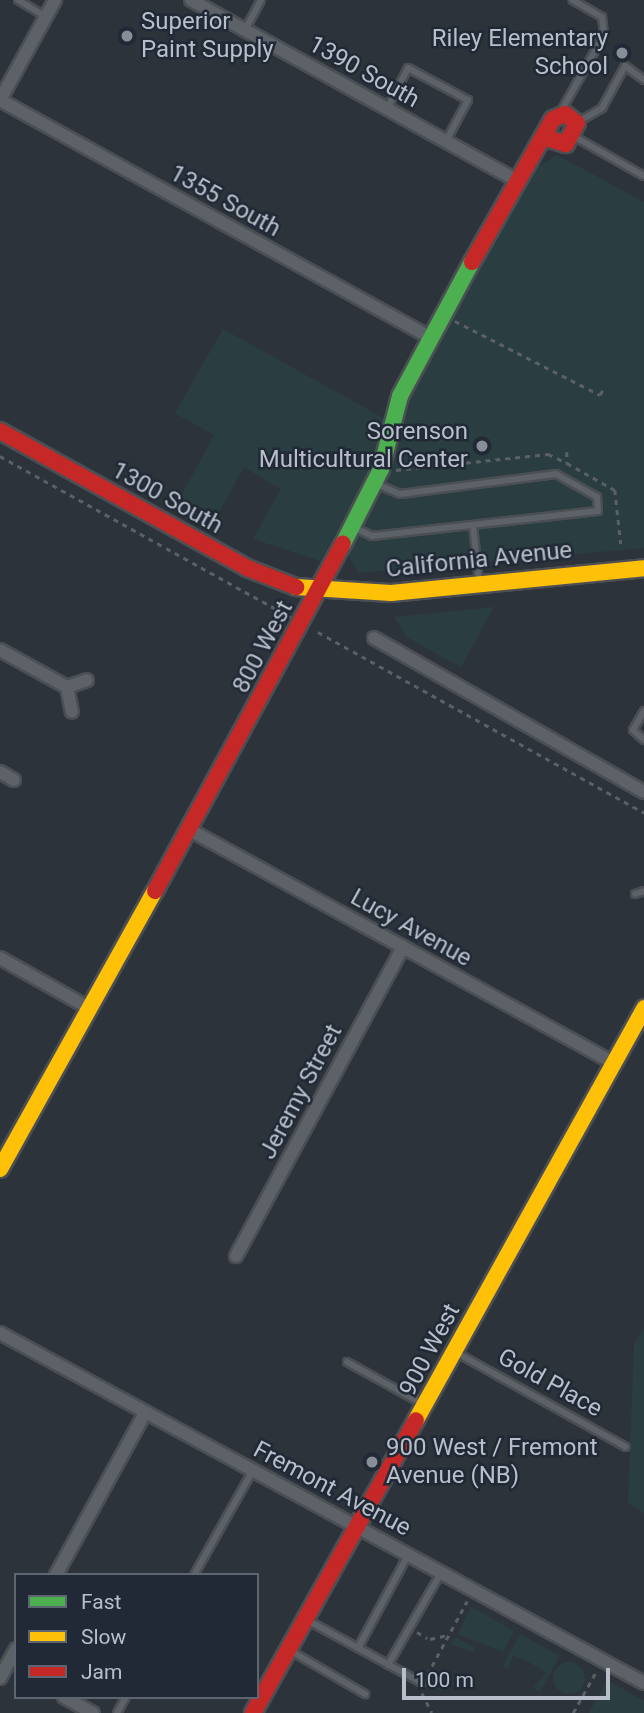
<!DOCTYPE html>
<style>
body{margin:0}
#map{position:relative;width:644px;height:1713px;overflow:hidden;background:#2d333a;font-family:Roboto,sans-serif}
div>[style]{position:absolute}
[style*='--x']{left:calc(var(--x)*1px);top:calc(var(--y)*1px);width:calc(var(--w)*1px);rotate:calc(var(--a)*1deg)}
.green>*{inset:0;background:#2a3e41}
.round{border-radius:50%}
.path>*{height:2.5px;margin-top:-1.25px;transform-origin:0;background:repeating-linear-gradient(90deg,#5b6065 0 5px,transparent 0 10px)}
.roads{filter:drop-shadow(2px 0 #4b4f54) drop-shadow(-2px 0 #4b4f54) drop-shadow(0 2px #4b4f54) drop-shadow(0 -2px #4b4f54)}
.lane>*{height:6px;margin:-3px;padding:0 3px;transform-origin:3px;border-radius:3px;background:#5d6168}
.street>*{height:12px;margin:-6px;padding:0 6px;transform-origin:6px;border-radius:6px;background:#5d6168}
.fast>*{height:16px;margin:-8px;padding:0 8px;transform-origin:8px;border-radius:8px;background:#4caf50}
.slow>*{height:16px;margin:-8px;padding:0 8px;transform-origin:8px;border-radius:8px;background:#ffc107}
.jam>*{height:16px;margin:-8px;padding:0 8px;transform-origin:8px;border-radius:8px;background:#c62828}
.dots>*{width:19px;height:19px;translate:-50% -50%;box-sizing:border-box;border:4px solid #202935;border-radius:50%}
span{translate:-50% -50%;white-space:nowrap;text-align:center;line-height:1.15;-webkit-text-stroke:5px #202935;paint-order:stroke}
.poi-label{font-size:24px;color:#b8bfca}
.left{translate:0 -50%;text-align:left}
.right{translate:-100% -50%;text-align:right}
.street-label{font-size:24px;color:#b8bfca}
.legend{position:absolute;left:14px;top:1573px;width:245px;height:126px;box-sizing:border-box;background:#202935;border:2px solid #5d6571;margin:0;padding:9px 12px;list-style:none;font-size:21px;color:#b8bfca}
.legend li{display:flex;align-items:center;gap:14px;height:35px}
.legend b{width:35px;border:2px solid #5d6571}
.scale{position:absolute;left:402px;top:1668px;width:208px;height:32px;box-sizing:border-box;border:4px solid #b8bfca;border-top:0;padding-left:9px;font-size:21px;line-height:24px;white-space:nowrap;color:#b8bfca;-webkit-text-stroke:5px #202935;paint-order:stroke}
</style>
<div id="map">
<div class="green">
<i style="clip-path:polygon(557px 155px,644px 202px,644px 548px,359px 573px,346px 552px,393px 465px,412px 388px,535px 169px)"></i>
<i style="clip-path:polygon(223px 329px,385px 419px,375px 463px,320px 561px,253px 539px,281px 489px,244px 467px,216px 518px,180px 498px,214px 435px,175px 413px)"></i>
<i style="clip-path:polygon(494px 607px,461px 667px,408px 638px,394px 617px)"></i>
<i style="clip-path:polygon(644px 1329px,644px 1513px,628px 1503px,634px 1343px)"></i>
<i style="clip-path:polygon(471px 1607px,514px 1631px,503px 1652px,458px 1634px)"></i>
<i style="clip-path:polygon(520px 1634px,560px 1656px,540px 1691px,533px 1688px,546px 1673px,536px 1666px,513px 1655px,508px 1669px,503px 1666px)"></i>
<i style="clip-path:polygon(456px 1637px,475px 1648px,473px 1652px,450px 1644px)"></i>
<i class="round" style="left:553px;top:1662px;width:32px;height:32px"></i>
<i class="round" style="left:431px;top:1670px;width:20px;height:20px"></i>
<i style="clip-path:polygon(607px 1680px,644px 1701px,644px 1713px,589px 1713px)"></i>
</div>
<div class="path">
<i style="--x:455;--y:321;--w:163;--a:27"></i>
<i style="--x:600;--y:395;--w:9;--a:-63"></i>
<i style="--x:567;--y:452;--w:11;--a:90"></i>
<i style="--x:567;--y:463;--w:55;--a:29.4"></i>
<i style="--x:615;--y:490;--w:54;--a:83.7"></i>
<i style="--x:0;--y:456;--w:333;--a:29"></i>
<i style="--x:450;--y:456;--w:9;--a:84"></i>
<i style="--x:396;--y:470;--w:153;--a:-6"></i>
<i style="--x:548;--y:454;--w:21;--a:25"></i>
<i style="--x:318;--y:632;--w:373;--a:29"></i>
<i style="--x:417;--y:1632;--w:12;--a:31"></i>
<i style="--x:430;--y:1639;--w:17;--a:-13"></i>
<i style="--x:427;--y:1675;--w:84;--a:-61.6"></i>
<i style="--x:422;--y:1693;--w:22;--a:63"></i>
<i style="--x:573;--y:1713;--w:49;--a:-60.8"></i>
</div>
<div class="roads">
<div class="lane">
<i style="--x:18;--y:0;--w:33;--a:31"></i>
<i style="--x:245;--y:30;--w:34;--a:-62"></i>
<i style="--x:387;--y:109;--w:46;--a:-62.9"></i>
<i style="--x:408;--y:68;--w:68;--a:28.1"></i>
<i style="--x:468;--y:100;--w:47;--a:118.2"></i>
<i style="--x:560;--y:113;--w:90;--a:-60.6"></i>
<i style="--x:604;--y:35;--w:18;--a:-96"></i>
<i style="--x:602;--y:17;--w:34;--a:-150"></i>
<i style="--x:578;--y:122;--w:28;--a:-30"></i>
<i style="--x:602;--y:108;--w:48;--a:-61.3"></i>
<i style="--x:625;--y:66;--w:24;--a:36"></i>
<i style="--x:575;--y:137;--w:79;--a:29.5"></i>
<i style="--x:473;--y:525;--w:57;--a:84"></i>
<i style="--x:355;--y:528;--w:19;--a:25"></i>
<i style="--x:372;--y:536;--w:227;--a:-6.3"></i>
<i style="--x:598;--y:511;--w:14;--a:-94"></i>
<i style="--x:597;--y:497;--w:47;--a:-150.7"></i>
<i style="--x:556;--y:474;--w:157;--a:172.7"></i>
<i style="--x:400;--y:494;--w:25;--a:-157"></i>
<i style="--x:644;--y:711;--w:22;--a:120"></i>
<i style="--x:633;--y:730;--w:15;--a:42"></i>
<i style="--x:635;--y:894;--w:9;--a:-18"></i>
<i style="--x:457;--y:1353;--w:193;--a:29.1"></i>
<i style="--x:347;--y:1362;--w:85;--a:29"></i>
<i style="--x:194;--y:1575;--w:118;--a:-60.6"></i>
<i style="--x:307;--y:1620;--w:131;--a:28.7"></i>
<i style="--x:358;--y:1648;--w:106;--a:-61.7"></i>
<i style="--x:291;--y:1651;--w:86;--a:30.2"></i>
<i style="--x:388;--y:1665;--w:106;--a:-60.1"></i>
<i style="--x:117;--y:1713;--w:18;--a:-61"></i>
</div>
<div class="street">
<i style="--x:55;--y:0;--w:114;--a:118.8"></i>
<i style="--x:0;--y:100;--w:490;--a:28.9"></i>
<i style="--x:191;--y:0;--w:374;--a:29"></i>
<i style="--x:374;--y:638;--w:311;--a:29.7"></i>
<i style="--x:0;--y:650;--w:77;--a:28.9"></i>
<i style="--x:67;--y:687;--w:21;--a:-19"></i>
<i style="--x:67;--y:687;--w:25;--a:79"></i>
<i style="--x:0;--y:772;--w:16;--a:30"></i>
<i style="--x:188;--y:829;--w:485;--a:28.8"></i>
<i style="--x:0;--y:958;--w:102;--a:29.3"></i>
<i style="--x:236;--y:1256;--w:351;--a:-61.6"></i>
<i style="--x:0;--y:1333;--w:733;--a:28.52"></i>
<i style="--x:56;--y:1575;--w:185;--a:-61.2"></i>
<i style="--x:0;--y:1678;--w:33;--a:-61"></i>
<i style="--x:64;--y:1697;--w:33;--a:29"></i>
</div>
<div class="fast">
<i style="--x:343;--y:544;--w:84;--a:-63.1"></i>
<i style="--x:381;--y:469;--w:75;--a:-75.4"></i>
<i style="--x:400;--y:396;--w:152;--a:-61.8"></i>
</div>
<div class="slow">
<i style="--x:296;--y:587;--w:95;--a:3.6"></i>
<i style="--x:391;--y:593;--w:254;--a:-5.6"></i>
<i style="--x:0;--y:1169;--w:318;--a:-60.9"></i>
<i style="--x:416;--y:1420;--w:471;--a:-61"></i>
</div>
<div class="jam">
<i style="--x:472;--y:262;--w:164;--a:-60.5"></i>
<i style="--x:553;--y:119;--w:13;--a:-23"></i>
<i style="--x:565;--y:114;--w:15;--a:37"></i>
<i style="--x:577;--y:123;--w:24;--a:118"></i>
<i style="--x:566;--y:144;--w:24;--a:-163"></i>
<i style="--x:0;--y:431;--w:282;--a:29"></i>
<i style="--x:247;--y:568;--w:53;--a:21.2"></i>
<i style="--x:155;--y:891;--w:395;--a:-61.6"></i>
<i style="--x:253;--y:1713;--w:335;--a:-60.9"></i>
</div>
</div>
<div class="dots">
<i style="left:127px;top:36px;background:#878e98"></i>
<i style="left:622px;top:53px;background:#878e98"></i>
<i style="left:482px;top:446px;background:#878e98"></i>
<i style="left:372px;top:1462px;background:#878e98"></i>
</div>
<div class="poi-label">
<span class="left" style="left:141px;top:36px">Superior<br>Paint Supply</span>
<span class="right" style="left:608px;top:53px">Riley Elementary<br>School</span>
<span class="right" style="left:468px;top:446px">Sorenson<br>Multicultural Center</span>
<span class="left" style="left:386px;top:1462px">900 West / Fremont<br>Avenue (NB)</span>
</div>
<div class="street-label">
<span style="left:364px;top:72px;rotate:29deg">1390 South</span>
<span style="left:225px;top:201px;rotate:29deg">1355 South</span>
<span style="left:167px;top:498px;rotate:29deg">1300 South</span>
<span style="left:479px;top:560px;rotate:-6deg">California Avenue</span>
<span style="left:263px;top:647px;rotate:-62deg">800 West</span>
<span style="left:411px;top:928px;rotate:29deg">Lucy Avenue</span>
<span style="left:301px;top:1092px;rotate:-62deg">Jeremy Street</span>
<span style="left:430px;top:1350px;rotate:-62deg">900 West</span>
<span style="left:550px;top:1383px;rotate:29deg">Gold Place</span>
<span style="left:332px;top:1489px;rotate:28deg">Fremont Avenue</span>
</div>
<ul class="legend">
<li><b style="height:9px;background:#4caf50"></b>Fast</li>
<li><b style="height:9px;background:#ffc107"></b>Slow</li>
<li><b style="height:9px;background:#c62828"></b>Jam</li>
</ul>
<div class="scale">100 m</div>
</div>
